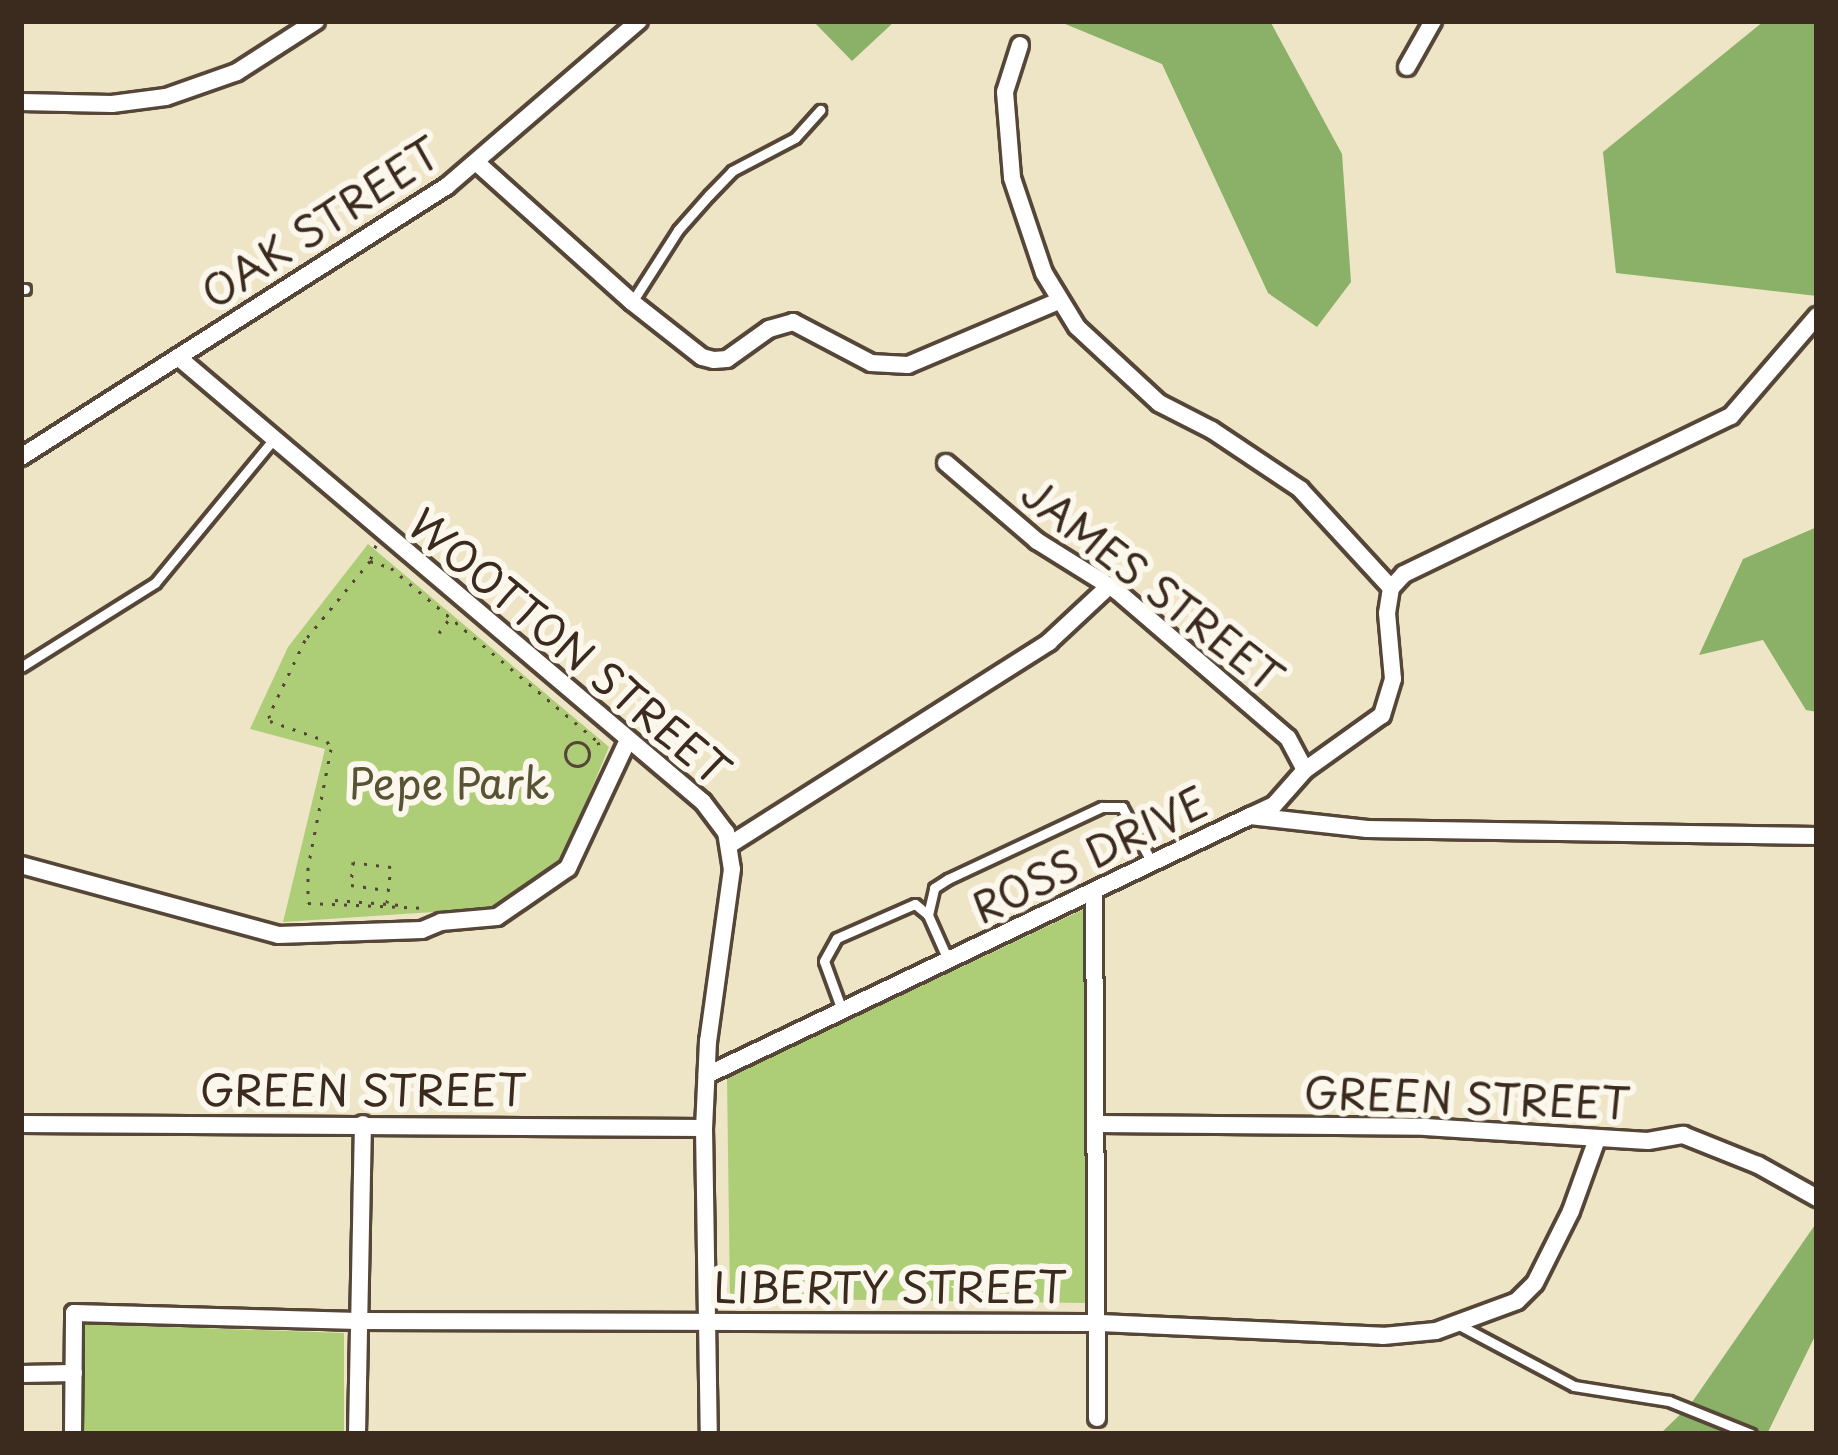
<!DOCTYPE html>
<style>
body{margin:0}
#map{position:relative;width:1838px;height:1455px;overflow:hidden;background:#eee4c6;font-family:"Playpen Sans",sans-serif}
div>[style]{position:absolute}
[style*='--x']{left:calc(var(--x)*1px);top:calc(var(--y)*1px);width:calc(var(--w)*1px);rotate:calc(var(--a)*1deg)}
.green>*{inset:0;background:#adce76}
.forest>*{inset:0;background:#8ab167}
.path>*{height:3px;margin-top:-1.5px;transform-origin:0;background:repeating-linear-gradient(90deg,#564637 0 3px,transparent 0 12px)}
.path>.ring{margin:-1.5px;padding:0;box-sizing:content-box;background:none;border:3px solid #564637;border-radius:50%}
.roads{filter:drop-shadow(3px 0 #564637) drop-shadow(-3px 0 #564637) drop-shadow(0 3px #564637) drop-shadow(0 -3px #564637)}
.lane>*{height:9px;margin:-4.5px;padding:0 4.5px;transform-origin:4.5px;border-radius:4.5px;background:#fff}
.street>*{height:16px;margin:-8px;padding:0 8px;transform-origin:8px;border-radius:8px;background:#fff}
span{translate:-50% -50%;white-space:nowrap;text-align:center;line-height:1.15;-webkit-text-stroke:12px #fbf7ec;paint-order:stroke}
.street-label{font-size:42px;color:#3b2a1e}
.park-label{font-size:42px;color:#585334}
.frame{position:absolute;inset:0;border:24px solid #3b2a1e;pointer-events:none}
</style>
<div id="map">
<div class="green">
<i style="clip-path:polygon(368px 544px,609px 747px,559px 867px,494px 908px,283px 922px,325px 749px,250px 729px,288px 647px)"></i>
<i style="clip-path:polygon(1084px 909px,1086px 1303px,730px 1298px,727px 1078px)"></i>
<i style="clip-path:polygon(85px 1324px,344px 1333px,344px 1434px,83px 1434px)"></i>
</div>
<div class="forest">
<i style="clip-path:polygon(813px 21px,895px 21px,852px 61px)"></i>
<i style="clip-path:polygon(1058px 21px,1270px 21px,1342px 154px,1351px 282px,1317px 327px,1268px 293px,1162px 64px)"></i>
<i style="clip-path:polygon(1764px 21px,1817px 21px,1817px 296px,1616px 273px,1603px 152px)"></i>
<i style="clip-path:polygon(1817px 527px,1817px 712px,1806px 710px,1763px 640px,1699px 655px,1743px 559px)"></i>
<i style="clip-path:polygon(1817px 1222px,1817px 1332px,1767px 1434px,1660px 1434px,1690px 1405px)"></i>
</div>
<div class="path">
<i style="--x:376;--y:545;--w:17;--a:111"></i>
<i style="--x:370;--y:561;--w:102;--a:129.4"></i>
<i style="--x:305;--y:640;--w:83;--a:115.6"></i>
<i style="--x:269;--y:715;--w:6;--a:81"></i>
<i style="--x:270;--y:721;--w:60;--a:19.3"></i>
<i style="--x:327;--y:741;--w:9;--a:63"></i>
<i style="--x:331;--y:749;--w:120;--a:101"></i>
<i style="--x:308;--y:867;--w:36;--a:90"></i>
<i style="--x:308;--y:903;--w:119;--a:2.4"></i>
<i style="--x:370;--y:561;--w:22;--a:18"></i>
<i style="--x:391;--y:568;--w:270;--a:40"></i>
<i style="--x:598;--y:742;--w:9;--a:72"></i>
<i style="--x:439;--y:633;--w:17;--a:-54"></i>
<i class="ring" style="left:565px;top:742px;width:21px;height:21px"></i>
<i style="--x:335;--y:900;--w:66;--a:4.3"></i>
<i style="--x:387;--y:903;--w:36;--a:-84"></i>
<i style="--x:391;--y:867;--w:38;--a:-173"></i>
<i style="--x:353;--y:862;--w:23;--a:95"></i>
<i style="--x:351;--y:885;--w:37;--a:8"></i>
</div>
<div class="roads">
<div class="lane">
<i style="--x:21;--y:289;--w:4;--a:0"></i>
<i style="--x:632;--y:302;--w:85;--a:-57.4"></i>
<i style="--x:678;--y:230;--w:47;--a:-48.5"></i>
<i style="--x:709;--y:195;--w:33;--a:-46"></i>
<i style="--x:732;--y:171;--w:71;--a:-27.6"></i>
<i style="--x:795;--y:138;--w:38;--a:-48"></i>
<i style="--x:21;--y:667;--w:158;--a:-32.1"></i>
<i style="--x:155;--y:583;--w:185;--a:-50.5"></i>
<i style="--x:928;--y:915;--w:28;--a:-77"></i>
<i style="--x:934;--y:888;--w:17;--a:-33"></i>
<i style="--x:948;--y:879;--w:170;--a:-25.1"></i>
<i style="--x:1102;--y:807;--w:20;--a:0"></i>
<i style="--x:1122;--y:807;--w:64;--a:61.8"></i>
<i style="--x:843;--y:1013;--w:55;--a:-110.1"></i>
<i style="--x:824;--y:961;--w:26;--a:-61"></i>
<i style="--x:837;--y:938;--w:85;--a:-23.6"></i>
<i style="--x:915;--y:904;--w:17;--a:40"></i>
<i style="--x:928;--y:915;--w:49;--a:66"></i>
<i style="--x:1461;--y:1326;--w:128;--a:28"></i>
<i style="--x:1574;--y:1386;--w:96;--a:9"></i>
<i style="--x:1669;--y:1401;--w:88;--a:21.9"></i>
</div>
<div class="street">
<i style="--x:1020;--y:45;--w:49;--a:107.7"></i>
<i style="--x:1005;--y:92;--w:86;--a:85.3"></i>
<i style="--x:1012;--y:178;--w:100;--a:71.4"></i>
<i style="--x:1044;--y:273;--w:63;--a:58.6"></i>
<i style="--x:1077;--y:327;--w:112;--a:42.8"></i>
<i style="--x:1159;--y:403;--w:59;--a:27"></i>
<i style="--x:1212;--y:430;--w:106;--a:33.8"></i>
<i style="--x:1300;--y:489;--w:134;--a:47.4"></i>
<i style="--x:1391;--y:588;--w:25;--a:99"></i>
<i style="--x:1387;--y:613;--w:66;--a:84.8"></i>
<i style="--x:1393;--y:679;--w:38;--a:107"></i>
<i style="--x:1382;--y:715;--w:95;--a:144.5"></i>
<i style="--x:1305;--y:770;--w:47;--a:131.5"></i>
<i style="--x:1274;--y:805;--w:23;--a:155"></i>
<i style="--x:1407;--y:67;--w:53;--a:-60.5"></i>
<i style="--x:21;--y:102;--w:91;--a:1.3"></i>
<i style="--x:112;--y:104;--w:54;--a:-7.4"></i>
<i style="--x:166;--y:97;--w:75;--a:-19.4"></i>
<i style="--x:237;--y:72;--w:94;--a:-32.8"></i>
<i style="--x:476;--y:162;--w:210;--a:41.9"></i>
<i style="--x:632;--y:302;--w:89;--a:38.2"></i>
<i style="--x:702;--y:357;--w:12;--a:14"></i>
<i style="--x:714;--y:360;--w:13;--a:-4"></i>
<i style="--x:727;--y:359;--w:52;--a:-35.5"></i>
<i style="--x:769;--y:329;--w:25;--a:-16"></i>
<i style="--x:793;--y:322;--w:88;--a:27.7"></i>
<i style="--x:871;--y:363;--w:37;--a:3"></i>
<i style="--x:908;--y:365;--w:164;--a:-23"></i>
<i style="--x:178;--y:357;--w:688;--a:40.29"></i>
<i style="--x:703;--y:802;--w:38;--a:53"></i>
<i style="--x:726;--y:832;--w:37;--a:81"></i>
<i style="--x:732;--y:869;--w:174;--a:97.9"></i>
<i style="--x:708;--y:1041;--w:87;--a:92.6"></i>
<i style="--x:704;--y:1128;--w:306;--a:89.1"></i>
<i style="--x:21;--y:457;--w:505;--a:-32.46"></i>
<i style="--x:447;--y:186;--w:253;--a:-40.7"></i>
<i style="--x:946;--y:463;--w:120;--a:40.6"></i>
<i style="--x:1037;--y:541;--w:94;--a:32"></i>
<i style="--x:1117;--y:591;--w:225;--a:40.7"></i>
<i style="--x:1288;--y:738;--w:36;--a:62"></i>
<i style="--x:1391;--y:588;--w:19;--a:-47"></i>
<i style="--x:1404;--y:574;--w:363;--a:-25.8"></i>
<i style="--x:1731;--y:416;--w:132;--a:-49.3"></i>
<i style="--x:731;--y:844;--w:377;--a:-32.4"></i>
<i style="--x:1049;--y:642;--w:82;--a:-43"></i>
<i style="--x:21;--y:865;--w:266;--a:15.2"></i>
<i style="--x:278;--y:935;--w:144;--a:-2"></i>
<i style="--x:422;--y:930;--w:21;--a:-23"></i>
<i style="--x:441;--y:922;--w:56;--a:-5.1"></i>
<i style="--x:497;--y:917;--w:86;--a:-34.6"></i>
<i style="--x:568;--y:868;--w:141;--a:-64.9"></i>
<i style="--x:1094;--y:891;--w:527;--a:89.67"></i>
<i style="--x:707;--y:1075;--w:602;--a:-25.5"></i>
<i style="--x:1250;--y:816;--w:118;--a:6.3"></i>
<i style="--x:1367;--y:829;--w:450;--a:0.9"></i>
<i style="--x:21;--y:1124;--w:683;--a:0.34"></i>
<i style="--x:1099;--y:1124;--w:326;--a:0.5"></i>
<i style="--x:1425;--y:1127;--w:223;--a:3.6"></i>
<i style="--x:1648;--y:1141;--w:36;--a:-10"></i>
<i style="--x:1683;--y:1135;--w:81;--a:21.8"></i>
<i style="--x:1758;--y:1165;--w:68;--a:29.2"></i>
<i style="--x:21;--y:1374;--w:53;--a:-1.1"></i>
<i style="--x:73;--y:1434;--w:121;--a:-89.5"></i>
<i style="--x:74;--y:1313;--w:284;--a:1.6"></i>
<i style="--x:358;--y:1321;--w:742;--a:0.15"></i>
<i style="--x:1100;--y:1323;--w:283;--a:2.6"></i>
<i style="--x:1383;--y:1336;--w:53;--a:-5.4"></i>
<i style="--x:1436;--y:1331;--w:86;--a:-20.3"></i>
<i style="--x:1517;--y:1301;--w:25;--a:-45"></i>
<i style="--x:1535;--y:1283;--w:80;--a:-63.4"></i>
<i style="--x:1571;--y:1211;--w:77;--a:-70.1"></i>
<i style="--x:357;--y:1434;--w:310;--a:-88.9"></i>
</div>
</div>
<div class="street-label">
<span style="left:320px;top:222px;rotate:-33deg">OAK STREET</span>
<span style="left:1153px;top:584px;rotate:38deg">JAMES STREET</span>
<span style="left:570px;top:646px;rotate:40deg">WOOTTON STREET</span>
<span style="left:1089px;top:854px;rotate:-26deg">ROSS DRIVE</span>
<span style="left:363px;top:1089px">GREEN STREET</span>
<span style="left:1467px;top:1097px;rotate:2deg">GREEN STREET</span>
<span style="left:890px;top:1286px">LIBERTY STREET</span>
</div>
<div class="park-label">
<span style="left:449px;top:782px">Pepe Park</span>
</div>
<div class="frame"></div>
</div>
